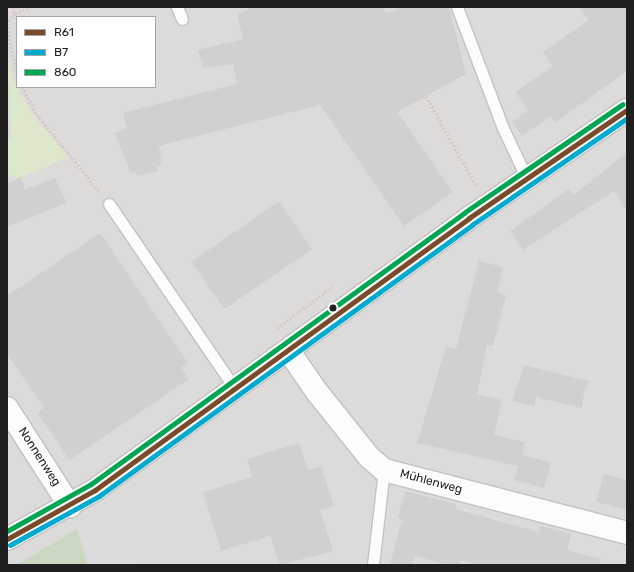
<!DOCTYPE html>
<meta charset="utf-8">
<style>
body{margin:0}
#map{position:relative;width:634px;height:572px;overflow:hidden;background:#edebe9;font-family:Rubik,sans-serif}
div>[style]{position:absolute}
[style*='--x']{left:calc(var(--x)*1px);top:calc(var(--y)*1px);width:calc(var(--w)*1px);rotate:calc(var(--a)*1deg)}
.residential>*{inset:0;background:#dcdbda}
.grass>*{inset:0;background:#dce7cb}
.forest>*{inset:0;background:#cbd8c1}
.parking>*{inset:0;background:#dddcdc}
.building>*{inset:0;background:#d2d0ce}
.path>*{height:2.5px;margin-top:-1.25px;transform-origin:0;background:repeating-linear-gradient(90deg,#d5c9c8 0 2px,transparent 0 4px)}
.roads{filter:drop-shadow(1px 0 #c3c2c1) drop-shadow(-1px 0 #c3c2c1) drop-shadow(0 1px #c3c2c1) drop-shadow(0 -1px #c3c2c1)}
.service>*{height:11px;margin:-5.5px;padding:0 5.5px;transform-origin:5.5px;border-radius:5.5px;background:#fcfcfc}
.minor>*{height:22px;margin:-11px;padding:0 11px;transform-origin:11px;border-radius:11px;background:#fcfcfc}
.bus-1>*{height:5px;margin:-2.5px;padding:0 2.5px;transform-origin:2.5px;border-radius:2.5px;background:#7a4b2a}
.bus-2>*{height:5px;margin:-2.5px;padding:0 2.5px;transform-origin:2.5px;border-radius:2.5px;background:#00a9ce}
.bus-3>*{height:5px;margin:-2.5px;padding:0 2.5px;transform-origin:2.5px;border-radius:2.5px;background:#00a651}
.dots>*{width:11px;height:11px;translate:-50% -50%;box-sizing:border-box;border:2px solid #fff;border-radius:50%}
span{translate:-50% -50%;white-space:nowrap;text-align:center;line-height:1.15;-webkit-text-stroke:3.5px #fff;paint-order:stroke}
.street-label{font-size:12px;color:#1f1f1f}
.frame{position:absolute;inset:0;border:8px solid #1f1f1f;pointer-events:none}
.legend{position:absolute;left:16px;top:16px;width:140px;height:72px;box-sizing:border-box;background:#fff;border:1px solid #a5a5a5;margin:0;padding:5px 7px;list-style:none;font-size:12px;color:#1f1f1f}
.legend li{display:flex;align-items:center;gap:8px;height:20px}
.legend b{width:20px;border:1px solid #a5a5a5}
</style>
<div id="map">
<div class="residential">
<i style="clip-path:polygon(evenodd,7px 7px,627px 7px,627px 565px,7px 565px,7px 7px,17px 17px,155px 17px,155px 87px,17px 87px,17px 17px)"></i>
</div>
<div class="grass">
<i style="clip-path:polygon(7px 52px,13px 80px,20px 93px,34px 116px,69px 157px,17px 179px,14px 175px,7px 178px,7px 141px,11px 140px)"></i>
</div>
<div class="forest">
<i style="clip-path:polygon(77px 529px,88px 565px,14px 565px,20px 563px)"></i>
</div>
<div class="parking">
<i style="clip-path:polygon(450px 259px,442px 334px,400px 461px,388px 456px,334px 390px,321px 372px,320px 354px)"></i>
<i style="clip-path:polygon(110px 517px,134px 565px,88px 565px,77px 529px)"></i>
</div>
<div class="building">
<i style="clip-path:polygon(248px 7px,384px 7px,385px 13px,407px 7px,449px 7px,466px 74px,397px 112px,453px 192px,404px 226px,320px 105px,159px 146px,162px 165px,157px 166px,158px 171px,137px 176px,136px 172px,131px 173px,115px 133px,127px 128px,123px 113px,237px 84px,233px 64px,203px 68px,198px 50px,243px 39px,237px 13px,249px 10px)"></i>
<i style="clip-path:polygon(579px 7px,627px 7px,627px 71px,555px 123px,551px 116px,522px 136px,512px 122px,528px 110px,515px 92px,553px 66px,543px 52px,589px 20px)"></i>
<i style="clip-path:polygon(627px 153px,627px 212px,614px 191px,523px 250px,510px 231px,569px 189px,573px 195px)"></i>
<i style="clip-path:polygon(21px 177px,25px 190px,55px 178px,66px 203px,7px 227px,7px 184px)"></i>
<i style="clip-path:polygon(279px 201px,312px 249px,225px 309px,191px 262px)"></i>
<i style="clip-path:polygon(100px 233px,188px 363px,181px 367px,189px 379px,70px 460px,37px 413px,44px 408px,7px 354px,7px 296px)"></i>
<i style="clip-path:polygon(479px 261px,503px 267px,497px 293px,506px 296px,493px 346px,487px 345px,477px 394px,502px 400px,494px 435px,525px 442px,522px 455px,551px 462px,544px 488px,514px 480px,518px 466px,417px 443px,446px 347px,456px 349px)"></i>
<i style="clip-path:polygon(524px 365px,589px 381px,584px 392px,582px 408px,536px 397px,534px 406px,512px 401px)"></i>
<i style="clip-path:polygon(299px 443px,308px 470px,321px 466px,334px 506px,320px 510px,333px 551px,280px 565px,270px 536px,221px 551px,203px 492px,252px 477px,247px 459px)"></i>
<i style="clip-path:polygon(604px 474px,627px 480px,627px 510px,596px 502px)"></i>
<i style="clip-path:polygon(405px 491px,456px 504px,455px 509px,539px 532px,540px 526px,571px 534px,567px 550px,601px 559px,600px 565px,479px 565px,461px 560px,460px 565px,449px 565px,415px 556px,412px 565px,390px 565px,402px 519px,398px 518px)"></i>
</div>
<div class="path">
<i style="--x:13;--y:7;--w:7;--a:74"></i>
<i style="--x:15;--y:14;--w:16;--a:-27"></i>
<i style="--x:15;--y:14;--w:12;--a:132"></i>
<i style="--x:7;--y:23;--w:52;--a:78.9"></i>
<i style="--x:22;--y:87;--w:32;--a:62"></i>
<i style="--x:37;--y:115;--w:98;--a:50.8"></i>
<i style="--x:426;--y:96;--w:102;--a:60.7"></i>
<i style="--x:277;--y:328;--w:69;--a:-36.7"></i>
</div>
<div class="roads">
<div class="service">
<i style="--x:177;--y:7;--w:13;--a:67"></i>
<i style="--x:457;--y:7;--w:129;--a:69.2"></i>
<i style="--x:503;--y:128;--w:56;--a:64.8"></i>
<i style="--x:109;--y:204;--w:224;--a:55.7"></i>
<i style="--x:373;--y:565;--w:96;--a:-83.4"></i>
</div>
<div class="minor">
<i style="--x:288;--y:350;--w:51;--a:55.4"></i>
<i style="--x:317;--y:392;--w:83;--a:51.3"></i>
<i style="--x:369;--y:457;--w:20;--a:41"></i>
<i style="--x:384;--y:470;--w:251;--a:14.5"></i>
<i style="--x:7;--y:408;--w:117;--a:57.3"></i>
<i style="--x:7;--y:539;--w:101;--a:-29.1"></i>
<i style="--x:95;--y:490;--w:462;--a:-36"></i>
<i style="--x:469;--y:218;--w:191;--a:-34.4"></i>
</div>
</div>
<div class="bus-1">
<i style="--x:7;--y:539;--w:101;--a:-29.1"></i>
<i style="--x:95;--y:490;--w:462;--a:-36"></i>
<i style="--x:469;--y:218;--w:191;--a:-34.4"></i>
</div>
<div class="bus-2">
<i style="--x:10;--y:545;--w:102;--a:-28.8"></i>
<i style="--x:99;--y:496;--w:462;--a:-36"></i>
<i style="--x:473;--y:224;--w:187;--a:-34.5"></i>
</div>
<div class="bus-3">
<i style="--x:7;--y:531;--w:96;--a:-29.2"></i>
<i style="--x:91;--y:484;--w:462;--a:-36"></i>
<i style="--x:465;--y:212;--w:191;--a:-34.4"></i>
</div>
<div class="dots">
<i style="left:333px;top:308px;background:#1f1f1f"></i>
</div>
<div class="street-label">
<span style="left:39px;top:457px;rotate:57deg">Nonnenweg</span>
<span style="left:431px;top:482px;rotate:15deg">Mühlenweg</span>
</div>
<div class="frame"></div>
<ul class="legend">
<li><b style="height:5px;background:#7a4b2a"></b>R61</li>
<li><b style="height:5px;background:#00a9ce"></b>B7</li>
<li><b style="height:5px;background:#00a651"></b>860</li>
</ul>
</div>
